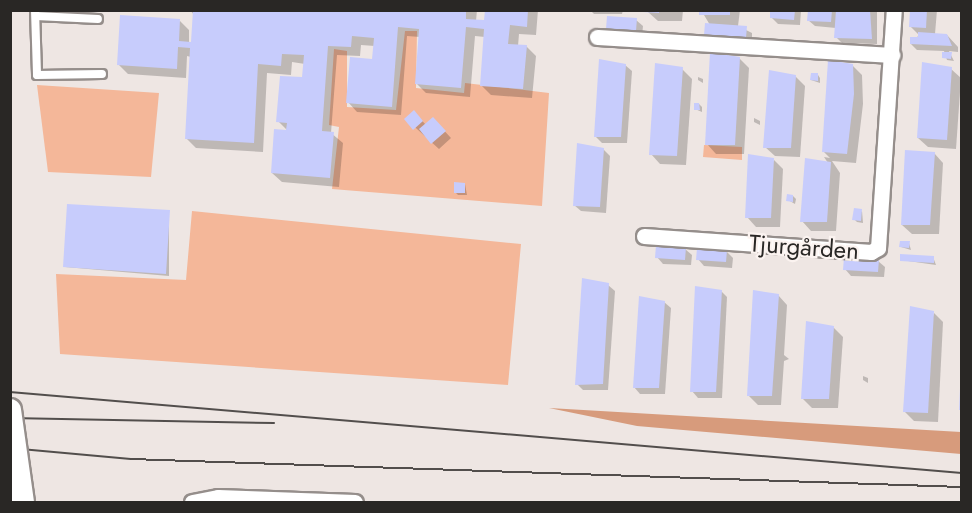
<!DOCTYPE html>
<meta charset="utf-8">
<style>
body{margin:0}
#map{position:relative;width:972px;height:513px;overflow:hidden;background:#eee6e3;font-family:Jost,sans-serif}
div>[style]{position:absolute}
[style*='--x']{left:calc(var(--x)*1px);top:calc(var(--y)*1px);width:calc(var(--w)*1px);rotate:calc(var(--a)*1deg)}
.green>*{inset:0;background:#f4b799}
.forest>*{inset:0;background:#d79b7c}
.shadow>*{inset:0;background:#0003}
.building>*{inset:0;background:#c7ccfc}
.roads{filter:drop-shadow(2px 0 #958e8b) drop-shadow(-2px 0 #958e8b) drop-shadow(0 2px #958e8b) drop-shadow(0 -2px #958e8b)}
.lane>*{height:8px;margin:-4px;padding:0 4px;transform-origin:4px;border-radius:4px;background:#fff}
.street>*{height:15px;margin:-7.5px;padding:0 7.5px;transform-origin:7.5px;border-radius:7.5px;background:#fff}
.tram>*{height:1.5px;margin:-0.75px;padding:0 0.75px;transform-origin:0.75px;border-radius:0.75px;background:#524e4c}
.bridges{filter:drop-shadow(2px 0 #958e8b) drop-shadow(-2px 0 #958e8b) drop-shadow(0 2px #958e8b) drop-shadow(0 -2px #958e8b)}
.secondary-bridge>*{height:22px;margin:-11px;padding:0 11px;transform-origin:11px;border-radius:11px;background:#fff}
span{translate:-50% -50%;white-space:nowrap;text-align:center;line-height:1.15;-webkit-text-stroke:4.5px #fbf3f0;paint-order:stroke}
.street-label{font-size:24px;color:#292725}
.frame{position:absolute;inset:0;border:12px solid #292725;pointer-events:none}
</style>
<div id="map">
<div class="green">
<i style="clip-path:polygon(405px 31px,417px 31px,416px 88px,464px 93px,465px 83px,549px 93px,542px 206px,332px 189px,339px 127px,329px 125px,334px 49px,347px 51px,347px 107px,396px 110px)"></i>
<i style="clip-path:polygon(37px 85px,159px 93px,151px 177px,48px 172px)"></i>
<i style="clip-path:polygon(704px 145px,742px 147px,742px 160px,703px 157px)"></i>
<i style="clip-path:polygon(192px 211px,521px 244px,508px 385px,60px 354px,56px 274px,186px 280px)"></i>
</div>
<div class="forest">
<i style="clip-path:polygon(549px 408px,961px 432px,961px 454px,637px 426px)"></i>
</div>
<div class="shadow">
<i style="clip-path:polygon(190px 10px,477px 10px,476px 21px,486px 21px,486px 10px,538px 10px,536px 35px,519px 34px,518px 46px,526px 46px,536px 56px,532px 98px,491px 95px,481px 85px,485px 37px,475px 36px,470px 97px,426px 93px,417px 84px,420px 37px,407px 36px,401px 115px,357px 112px,348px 102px,373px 61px,375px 46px,361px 45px,360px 56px,337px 55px,331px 133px,343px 143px,339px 187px,282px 182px,272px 173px,288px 131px,278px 121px,303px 79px,305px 64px,292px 62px,291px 75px,267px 73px,263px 152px,196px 148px,186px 138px,191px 57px,187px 56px,186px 78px,128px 74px,119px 65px,180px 21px,189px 30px,189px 43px,192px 43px,194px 15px)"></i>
<i style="clip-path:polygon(590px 10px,623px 10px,622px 14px,594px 14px)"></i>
<i style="clip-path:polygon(683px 10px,682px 21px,658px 21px,648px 12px)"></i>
<i style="clip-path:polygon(701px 10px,740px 10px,738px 26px,752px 33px,752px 43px,712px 41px,706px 34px,710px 25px)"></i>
<i style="clip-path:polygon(772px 10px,801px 10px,800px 25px,778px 24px,771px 17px)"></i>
<i style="clip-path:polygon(809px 10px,877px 10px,877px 44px,842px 43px,836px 37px,836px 28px,815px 26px,808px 20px)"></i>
<i style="clip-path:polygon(911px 10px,937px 10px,935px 34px,947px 35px,958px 47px,958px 52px,949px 51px,954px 61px,947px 60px,944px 51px,917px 50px,911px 44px,919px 35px,910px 26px)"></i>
<i style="clip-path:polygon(636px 20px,643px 26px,642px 36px,614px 34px,608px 28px)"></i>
<i style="clip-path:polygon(739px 58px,749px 68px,744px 154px,716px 154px,707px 144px)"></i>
<i style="clip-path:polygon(625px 65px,632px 71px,627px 143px,602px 143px,595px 136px)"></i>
<i style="clip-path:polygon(852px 65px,862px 75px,863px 104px,856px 163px,832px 161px,840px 173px,836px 231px,811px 231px,802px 221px,828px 163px,824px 157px,830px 158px,824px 152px)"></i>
<i style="clip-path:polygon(682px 69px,692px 79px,686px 165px,660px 164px,651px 154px)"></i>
<i style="clip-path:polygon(951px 69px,961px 78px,956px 149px,928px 147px,918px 138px)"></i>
<i style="clip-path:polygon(818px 75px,820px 78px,820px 83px,811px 80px)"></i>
<i style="clip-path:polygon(795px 76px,805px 86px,800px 157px,775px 156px,765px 147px)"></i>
<i style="clip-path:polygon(698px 77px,703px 79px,703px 83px,698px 80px)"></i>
<i style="clip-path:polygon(699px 104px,702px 107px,702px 112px,695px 109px)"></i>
<i style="clip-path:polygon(414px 112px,426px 125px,439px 125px,451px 138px,439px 149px,406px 119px)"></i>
<i style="clip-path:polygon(754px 118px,760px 121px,760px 125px,754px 122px)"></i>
<i style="clip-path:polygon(603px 149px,610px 156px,606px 213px,581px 211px,574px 205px)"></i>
<i style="clip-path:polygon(934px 153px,943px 163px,939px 234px,912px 234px,902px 225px)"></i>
<i style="clip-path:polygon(774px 160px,783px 169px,780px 227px,756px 227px,747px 217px)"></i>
<i style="clip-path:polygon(465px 184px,467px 195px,458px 195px,455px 192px)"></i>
<i style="clip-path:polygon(793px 196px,796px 199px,795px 204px,788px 200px)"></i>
<i style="clip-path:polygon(862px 211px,863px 223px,857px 222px,854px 219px)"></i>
<i style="clip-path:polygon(169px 212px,169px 276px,65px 267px)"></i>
<i style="clip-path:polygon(909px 243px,911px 250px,901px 247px)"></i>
<i style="clip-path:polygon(685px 249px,692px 255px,691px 265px,663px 264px,657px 257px)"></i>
<i style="clip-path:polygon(726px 251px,733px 258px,732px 268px,704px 266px,698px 259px)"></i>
<i style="clip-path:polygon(933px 257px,936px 265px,901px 260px)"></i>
<i style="clip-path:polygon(878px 261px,885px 267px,884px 277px,851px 276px,845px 269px)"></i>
<i style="clip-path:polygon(583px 279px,608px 285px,615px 291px,608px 390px,583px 390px,577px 384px)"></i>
<i style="clip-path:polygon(721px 291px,727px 297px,722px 398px,698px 398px,692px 391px)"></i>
<i style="clip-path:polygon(778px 295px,787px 305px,784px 355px,789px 359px,784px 361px,781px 405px,758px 405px,748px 395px)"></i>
<i style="clip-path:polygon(664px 302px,671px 308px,665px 394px,640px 394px,634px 387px)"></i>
<i style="clip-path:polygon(934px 313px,943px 322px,938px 422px,914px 421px,905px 412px)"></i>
<i style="clip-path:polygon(833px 327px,843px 337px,838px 408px,812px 408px,802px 398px)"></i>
<i style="clip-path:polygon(863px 376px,868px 378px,868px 383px,863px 380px)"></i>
</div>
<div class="building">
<i style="clip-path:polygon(193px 10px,466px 10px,466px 19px,484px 20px,485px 10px,528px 10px,527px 27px,510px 25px,508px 44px,527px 45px,523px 89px,480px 86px,484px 29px,466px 27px,461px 88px,415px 84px,419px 29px,398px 27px,392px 107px,346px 103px,350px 57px,372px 59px,374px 38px,352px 36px,351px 47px,328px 46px,322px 131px,334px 132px,330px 178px,271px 173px,274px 129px,286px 130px,287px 123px,276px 122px,280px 76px,302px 77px,304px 55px,282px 54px,281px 66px,258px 64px,254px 143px,185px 139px,190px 48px,178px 47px,177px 69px,117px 65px,120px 15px,180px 19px,179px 41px,191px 42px)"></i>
<i style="clip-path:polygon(643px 10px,659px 10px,659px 13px,643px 12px)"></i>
<i style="clip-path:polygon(699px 10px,730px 10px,730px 15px,699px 15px)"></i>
<i style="clip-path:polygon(770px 10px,795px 10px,794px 20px,770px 18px)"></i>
<i style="clip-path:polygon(808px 10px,832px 10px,831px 22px,807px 21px)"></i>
<i style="clip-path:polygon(836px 10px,870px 10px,872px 39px,834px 38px)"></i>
<i style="clip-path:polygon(910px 10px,927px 10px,926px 28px,909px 27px)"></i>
<i style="clip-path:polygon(607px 16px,637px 18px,636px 31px,606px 29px)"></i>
<i style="clip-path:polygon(705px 23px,747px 26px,746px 38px,704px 35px)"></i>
<i style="clip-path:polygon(918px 32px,947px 34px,952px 46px,910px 44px,910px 37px,918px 37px)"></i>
<i style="clip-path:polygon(710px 52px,740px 57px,735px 145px,705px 145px)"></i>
<i style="clip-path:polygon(942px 52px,952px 52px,951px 59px,942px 58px)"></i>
<i style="clip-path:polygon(599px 59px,626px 64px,621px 137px,594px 137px)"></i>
<i style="clip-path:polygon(828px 60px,853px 64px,854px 94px,847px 154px,822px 152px)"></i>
<i style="clip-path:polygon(922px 62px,952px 67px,947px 140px,917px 138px)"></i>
<i style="clip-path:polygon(655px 63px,683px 67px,677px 156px,649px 155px)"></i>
<i style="clip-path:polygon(769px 70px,796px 75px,791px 148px,763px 148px)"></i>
<i style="clip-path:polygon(811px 73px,818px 73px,818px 81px,810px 80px)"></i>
<i style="clip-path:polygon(694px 103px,699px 103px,700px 110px,694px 110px)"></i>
<i style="clip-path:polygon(414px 110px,423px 121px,413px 130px,404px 119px)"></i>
<i style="clip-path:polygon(433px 117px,446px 131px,431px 144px,419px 129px)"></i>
<i style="clip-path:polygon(577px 143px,604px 148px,600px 207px,573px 206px)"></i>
<i style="clip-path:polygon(905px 150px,935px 152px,930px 225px,901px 225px)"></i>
<i style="clip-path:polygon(748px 154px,774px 158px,771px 218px,745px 218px)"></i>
<i style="clip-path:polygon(805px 158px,831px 162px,827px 222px,800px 222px)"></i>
<i style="clip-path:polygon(454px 182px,465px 183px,465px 193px,454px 193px)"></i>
<i style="clip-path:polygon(787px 194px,793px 195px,793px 202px,786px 201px)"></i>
<i style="clip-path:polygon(67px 204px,170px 210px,166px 274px,63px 267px)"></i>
<i style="clip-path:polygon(854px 208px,862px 209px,861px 221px,852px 220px)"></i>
<i style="clip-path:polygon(900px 241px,910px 241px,909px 248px,899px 247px)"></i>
<i style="clip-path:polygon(656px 245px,686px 247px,685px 260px,655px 258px)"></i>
<i style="clip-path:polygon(697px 248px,727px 250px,726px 262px,696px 260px)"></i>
<i style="clip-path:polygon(900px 254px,934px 256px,934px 263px,900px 261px)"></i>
<i style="clip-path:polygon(844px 257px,879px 259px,878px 272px,843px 270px)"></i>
<i style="clip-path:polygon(582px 278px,609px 283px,603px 384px,575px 385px)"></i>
<i style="clip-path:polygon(695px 286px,722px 290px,716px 392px,690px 392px)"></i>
<i style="clip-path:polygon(753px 290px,779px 294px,772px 396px,747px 396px)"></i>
<i style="clip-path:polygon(639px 296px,665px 301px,659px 388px,633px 388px)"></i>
<i style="clip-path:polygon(910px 306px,934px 311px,928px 413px,903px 412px)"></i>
<i style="clip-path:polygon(806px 321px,834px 326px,829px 399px,801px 399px)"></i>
<i style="clip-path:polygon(960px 389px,962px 390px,962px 410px,959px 410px)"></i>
</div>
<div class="roads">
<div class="lane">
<i style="--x:35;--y:10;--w:65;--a:88.2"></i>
<i style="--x:37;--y:75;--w:65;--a:-0.9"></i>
<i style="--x:36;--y:16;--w:62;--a:2.8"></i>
</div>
<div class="street">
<i style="--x:597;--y:37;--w:296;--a:3.5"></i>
<i style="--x:644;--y:236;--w:228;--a:4"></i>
<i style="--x:871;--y:252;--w:8;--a:-30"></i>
<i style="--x:878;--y:248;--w:239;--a:-86.2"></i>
<i style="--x:192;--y:502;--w:26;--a:-11"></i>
<i style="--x:218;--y:497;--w:137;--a:2.1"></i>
</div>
</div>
<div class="tram">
<i style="--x:10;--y:392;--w:955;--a:4.86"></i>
<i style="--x:10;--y:418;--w:264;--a:1.1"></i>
<i style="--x:10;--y:448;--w:121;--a:5.2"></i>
<i style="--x:131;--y:459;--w:831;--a:1.93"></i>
</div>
<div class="bridges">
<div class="secondary-bridge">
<i style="--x:10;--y:410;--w:93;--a:82"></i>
</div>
</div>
<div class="street-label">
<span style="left:804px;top:247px;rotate:4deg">Tjurgården</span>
</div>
<div class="frame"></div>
</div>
